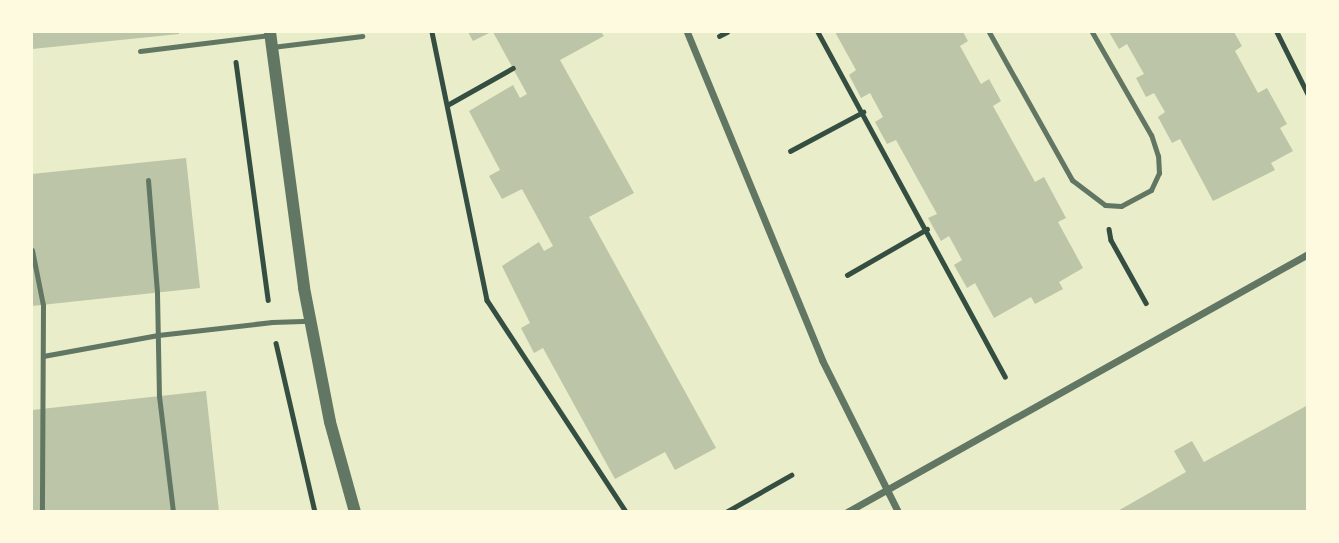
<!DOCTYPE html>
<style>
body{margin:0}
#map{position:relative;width:1339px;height:543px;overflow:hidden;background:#e9edc9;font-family:"Asap Condensed",sans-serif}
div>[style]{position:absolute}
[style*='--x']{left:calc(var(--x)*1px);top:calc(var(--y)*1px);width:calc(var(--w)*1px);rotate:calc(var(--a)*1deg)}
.building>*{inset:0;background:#bcc5a7}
.path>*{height:4.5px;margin:-2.25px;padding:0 2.25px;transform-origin:2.25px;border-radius:2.25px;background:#344e41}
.service>*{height:5px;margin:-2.5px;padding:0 2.5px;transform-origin:2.5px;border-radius:2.5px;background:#617663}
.minor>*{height:7px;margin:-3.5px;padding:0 3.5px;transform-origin:3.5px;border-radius:3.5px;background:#617663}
.tertiary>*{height:12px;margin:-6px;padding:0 6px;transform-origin:6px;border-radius:6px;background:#617663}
span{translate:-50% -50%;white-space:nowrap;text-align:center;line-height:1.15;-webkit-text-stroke:5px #fefae0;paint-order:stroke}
.frame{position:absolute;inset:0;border:33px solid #fefae0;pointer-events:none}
</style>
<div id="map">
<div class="building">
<i style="clip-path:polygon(32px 32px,179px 32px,179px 34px,32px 49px)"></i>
<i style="clip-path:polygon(468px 32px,491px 32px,473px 41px)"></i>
<i style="clip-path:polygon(493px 32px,601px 32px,604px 36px,560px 60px,634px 193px,589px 217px,716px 448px,675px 470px,665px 452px,615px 479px,543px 348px,534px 353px,521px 328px,530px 323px,502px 266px,539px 242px,544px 251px,553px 246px,522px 189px,502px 199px,489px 176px,500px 170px,469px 111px,513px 85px,520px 98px,527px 94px)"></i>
<i style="clip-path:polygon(835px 32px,963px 32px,968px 41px,960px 46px,981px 84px,989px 79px,1001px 101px,993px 106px,1035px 182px,1044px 177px,1066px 218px,1058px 222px,1083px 268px,1059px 282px,1063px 289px,1035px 304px,1031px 297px,994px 318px,975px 283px,967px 288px,954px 265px,962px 260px,949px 236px,941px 241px,928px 218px,937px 214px,896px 140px,887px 144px,875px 122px,883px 117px,870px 93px,861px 98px,849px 75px,856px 70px)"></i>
<i style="clip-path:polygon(1109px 32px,1234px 32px,1242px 46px,1235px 51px,1258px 93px,1267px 88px,1287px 124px,1280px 128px,1293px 151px,1271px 163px,1275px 170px,1213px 201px,1180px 139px,1172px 143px,1158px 117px,1165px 112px,1154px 93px,1146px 97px,1136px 78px,1144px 74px,1127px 44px,1119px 49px)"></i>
<i style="clip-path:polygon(186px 158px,200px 288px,32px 306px,32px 174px)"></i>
<i style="clip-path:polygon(206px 391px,219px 512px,32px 512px,32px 410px)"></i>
<i style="clip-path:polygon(1308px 405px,1308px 512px,1116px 512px,1186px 472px,1174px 451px,1192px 441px,1204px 462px)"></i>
</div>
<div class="path">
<i style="--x:432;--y:32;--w:274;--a:78.4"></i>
<i style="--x:487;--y:300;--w:254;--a:56.7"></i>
<i style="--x:818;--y:32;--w:392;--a:61.5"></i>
<i style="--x:1277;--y:32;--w:69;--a:63.4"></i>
<i style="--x:719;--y:36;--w:9;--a:-27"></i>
<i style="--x:236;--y:62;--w:240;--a:82.3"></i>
<i style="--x:449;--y:104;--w:73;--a:-29.4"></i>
<i style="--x:790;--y:151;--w:83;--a:-28.1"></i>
<i style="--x:1109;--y:229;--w:11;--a:80"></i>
<i style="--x:1111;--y:240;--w:72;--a:60.9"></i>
<i style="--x:847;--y:275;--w:92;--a:-29.9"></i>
<i style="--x:276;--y:343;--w:173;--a:77"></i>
<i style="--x:726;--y:512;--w:75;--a:-29.6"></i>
</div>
<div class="service">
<i style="--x:989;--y:32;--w:170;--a:60.7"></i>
<i style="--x:1072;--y:180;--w:41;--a:37.1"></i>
<i style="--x:1105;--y:205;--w:16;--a:4"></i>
<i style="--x:1121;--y:206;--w:34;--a:-28"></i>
<i style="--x:1151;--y:190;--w:19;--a:-65"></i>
<i style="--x:1159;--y:173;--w:17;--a:-93"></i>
<i style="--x:1158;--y:156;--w:22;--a:-108"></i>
<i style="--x:1151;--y:135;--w:119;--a:-119.8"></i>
<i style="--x:272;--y:47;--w:91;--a:-7"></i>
<i style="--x:140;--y:51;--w:131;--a:-7"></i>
<i style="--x:148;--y:180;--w:113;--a:85.4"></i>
<i style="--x:157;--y:293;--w:103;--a:88.9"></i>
<i style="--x:159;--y:396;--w:117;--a:83.1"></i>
<i style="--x:32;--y:250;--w:56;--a:78.7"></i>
<i style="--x:43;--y:305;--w:207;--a:90.3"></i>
<i style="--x:43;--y:356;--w:117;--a:-10.3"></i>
<i style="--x:158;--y:335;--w:115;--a:-6.5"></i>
<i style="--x:272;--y:322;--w:38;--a:-2"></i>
</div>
<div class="minor">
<i style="--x:687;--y:32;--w:355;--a:67.6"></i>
<i style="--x:822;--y:360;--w:170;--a:63.4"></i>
<i style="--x:847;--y:512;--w:528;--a:-29.23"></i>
</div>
<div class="tertiary">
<i style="--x:270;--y:32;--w:258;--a:82.4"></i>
<i style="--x:304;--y:288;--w:136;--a:79"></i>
<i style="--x:330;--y:422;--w:93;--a:74.5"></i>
</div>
<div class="frame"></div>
</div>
